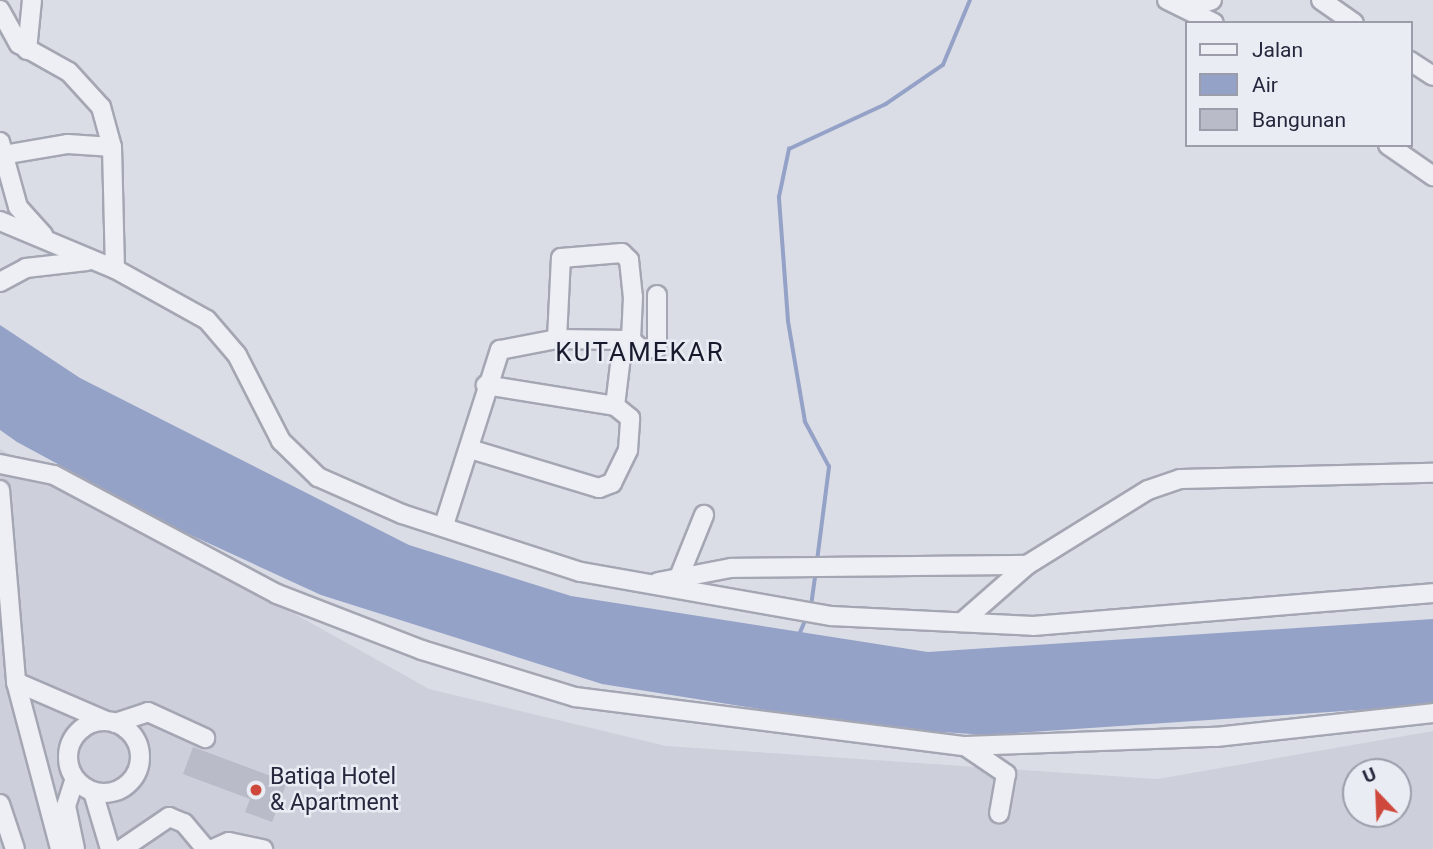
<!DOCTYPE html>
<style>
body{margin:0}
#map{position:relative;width:1433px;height:849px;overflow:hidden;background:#dbdde6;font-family:Roboto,sans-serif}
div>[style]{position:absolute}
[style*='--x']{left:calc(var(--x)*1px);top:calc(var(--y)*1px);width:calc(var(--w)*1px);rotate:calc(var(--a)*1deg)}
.built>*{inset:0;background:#cdcfdb}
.water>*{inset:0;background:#95a2c7}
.stream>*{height:3.5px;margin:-1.75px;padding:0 1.75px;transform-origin:1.75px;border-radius:1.75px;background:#95a2c7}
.building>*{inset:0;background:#b9bbc9}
.roads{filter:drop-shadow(2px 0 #a4a7b3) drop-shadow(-2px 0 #a4a7b3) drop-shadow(0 2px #a4a7b3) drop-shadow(0 -2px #a4a7b3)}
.minor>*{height:18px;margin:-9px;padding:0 9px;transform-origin:9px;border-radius:9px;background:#eeeff4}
.minor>.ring{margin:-9px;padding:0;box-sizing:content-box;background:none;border:18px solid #eeeff4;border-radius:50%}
.dots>*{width:19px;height:19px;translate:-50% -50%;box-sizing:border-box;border:4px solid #eaecf4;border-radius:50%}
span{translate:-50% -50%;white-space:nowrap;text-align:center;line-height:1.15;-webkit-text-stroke:5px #eaecf4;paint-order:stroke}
.poi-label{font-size:23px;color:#25283c}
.left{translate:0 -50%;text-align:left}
.quarter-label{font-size:26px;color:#181a2d;letter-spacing:2px}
.legend{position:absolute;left:1185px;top:21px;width:228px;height:126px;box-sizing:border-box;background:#eaecf4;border:2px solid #9b9eaa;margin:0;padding:9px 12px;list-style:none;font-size:21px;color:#25283c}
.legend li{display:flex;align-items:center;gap:14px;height:35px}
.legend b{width:35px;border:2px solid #9b9eaa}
.north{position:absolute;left:1342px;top:758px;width:70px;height:70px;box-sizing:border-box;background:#eaecf4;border:2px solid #9b9eaa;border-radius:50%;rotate:337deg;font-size:19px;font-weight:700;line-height:28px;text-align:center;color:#25283c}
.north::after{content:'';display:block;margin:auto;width:24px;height:32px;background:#cf483c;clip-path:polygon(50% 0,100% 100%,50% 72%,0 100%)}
</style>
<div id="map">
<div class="built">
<i style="clip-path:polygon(evenodd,0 449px,429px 689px,666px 746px,1157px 779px,1433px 731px,1433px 849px,0 849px,0 449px,1356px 772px,1398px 772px,1398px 814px,1356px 814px,1356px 772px)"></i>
</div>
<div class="water">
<i style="clip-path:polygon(0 325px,80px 378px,409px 545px,571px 596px,928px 652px,1433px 619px,1433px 705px,988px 735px,878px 728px,602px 684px,321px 595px,182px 531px,17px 442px,0 430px)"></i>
</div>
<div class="stream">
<i style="--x:817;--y:561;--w:95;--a:-82.7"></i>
<i style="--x:829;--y:467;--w:51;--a:-118.1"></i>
<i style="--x:805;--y:422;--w:102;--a:-99.6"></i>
<i style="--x:788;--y:321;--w:124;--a:-94.2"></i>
<i style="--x:779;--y:197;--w:49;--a:-78.2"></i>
<i style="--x:789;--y:149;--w:107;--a:-24.9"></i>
<i style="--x:886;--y:104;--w:69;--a:-34.4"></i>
<i style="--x:943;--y:65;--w:70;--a:-67.4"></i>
<i style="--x:811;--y:606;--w:34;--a:-82"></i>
<i style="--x:799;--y:635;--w:21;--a:-67"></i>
</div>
<div class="building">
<i style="clip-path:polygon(193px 747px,287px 782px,272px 822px,245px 812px,250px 799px,183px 774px)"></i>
</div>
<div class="roads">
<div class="minor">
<i style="--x:1167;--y:0;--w:52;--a:26.1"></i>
<i style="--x:1321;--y:0;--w:40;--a:34.9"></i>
<i style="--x:1192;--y:7;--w:21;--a:-19"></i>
<i style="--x:0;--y:10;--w:39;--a:61"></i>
<i style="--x:19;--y:44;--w:57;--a:29.2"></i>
<i style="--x:69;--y:72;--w:47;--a:47.6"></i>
<i style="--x:101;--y:107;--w:41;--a:74.6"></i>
<i style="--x:112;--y:147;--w:122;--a:88.6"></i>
<i style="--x:27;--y:50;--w:50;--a:-84.3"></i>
<i style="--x:1410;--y:61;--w:27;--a:33"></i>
<i style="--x:0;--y:142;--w:67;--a:74.5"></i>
<i style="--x:18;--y:207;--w:38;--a:48"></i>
<i style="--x:1388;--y:145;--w:55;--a:34.6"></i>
<i style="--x:3;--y:155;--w:66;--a:-9.6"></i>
<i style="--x:68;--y:144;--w:44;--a:3.9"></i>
<i style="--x:0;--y:221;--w:125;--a:22.7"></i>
<i style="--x:115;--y:269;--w:105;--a:29"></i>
<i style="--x:207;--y:320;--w:46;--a:49.4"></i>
<i style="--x:237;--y:355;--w:97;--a:62.9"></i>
<i style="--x:281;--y:441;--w:52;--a:44.2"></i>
<i style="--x:318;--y:477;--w:92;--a:23.8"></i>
<i style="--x:402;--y:514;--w:188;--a:18"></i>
<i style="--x:581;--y:572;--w:254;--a:10"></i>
<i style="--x:831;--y:616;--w:202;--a:2.8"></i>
<i style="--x:1033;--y:626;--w:401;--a:-4.7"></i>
<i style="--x:0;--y:282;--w:30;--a:-28"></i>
<i style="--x:26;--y:268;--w:61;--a:-6.5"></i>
<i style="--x:557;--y:339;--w:81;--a:-87.2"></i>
<i style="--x:561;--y:258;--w:61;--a:-4.7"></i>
<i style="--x:622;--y:253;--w:10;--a:45"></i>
<i style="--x:629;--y:260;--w:37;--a:84"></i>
<i style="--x:633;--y:297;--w:43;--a:92.7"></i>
<i style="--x:615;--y:406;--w:66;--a:-83.1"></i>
<i style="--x:470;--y:449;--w:135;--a:16.8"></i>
<i style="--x:599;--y:488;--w:14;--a:-21"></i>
<i style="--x:612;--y:483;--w:37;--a:-64"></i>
<i style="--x:628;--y:450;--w:32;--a:-86"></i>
<i style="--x:630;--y:418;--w:19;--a:-141"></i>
<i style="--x:615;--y:406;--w:131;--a:-170.8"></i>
<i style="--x:0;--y:464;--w:55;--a:11.5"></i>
<i style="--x:54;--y:475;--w:253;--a:28.1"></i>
<i style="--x:277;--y:594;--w:155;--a:21.1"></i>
<i style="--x:422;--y:650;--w:160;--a:17.1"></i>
<i style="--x:575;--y:697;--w:393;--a:7.2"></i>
<i style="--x:965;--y:746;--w:251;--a:-2.1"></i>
<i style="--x:1216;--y:737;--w:218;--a:-6.3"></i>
<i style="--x:0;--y:490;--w:193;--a:85.2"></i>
<i style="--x:16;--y:682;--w:173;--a:75.2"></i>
<i style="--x:444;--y:525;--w:184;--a:-72.3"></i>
<i style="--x:500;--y:350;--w:58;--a:-10.9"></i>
<i style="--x:557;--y:339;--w:74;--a:0.8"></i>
<i style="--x:631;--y:340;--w:13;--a:42"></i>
<i style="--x:641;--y:349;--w:16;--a:-4"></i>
<i style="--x:657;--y:348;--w:53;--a:-90"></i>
<i style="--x:679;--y:577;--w:67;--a:-68"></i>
<i style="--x:658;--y:582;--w:74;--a:-10.9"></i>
<i style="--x:731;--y:568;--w:296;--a:-0.6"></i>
<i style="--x:962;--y:622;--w:86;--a:-41.2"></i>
<i style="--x:1027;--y:565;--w:142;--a:-31.8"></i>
<i style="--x:1148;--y:490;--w:34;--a:-19"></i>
<i style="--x:1180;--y:479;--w:253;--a:-1.4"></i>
<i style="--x:16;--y:682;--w:96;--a:23.4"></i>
<i class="ring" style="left:68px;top:721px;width:54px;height:54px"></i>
<i style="--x:115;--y:723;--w:35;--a:-18"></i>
<i style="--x:148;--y:712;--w:63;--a:24.5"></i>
<i style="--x:965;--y:746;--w:50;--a:34.3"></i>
<i style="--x:1006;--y:774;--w:40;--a:100"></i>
<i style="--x:93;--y:792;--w:59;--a:73.4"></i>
<i style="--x:0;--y:804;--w:47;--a:71.6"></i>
<i style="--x:75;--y:849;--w:44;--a:-101.8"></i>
<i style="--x:66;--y:806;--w:28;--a:-72"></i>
<i style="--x:122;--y:849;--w:57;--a:-34.2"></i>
<i style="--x:169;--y:817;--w:16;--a:22"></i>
<i style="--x:184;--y:823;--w:34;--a:50"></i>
<i style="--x:213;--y:849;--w:17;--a:-24"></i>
<i style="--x:229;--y:842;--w:35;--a:12"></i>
</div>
</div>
<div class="dots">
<i style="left:256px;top:790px;background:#cf483c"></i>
</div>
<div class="poi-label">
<span class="left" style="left:270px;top:790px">Batiqa Hotel<br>&amp; Apartment</span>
</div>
<div class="quarter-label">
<span style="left:640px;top:353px">KUTAMEKAR</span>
</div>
<ul class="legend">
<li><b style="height:9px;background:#eeeff4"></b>Jalan</li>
<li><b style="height:19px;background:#95a2c7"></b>Air</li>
<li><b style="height:19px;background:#b9bbc9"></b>Bangunan</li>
</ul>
<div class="north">U</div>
</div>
